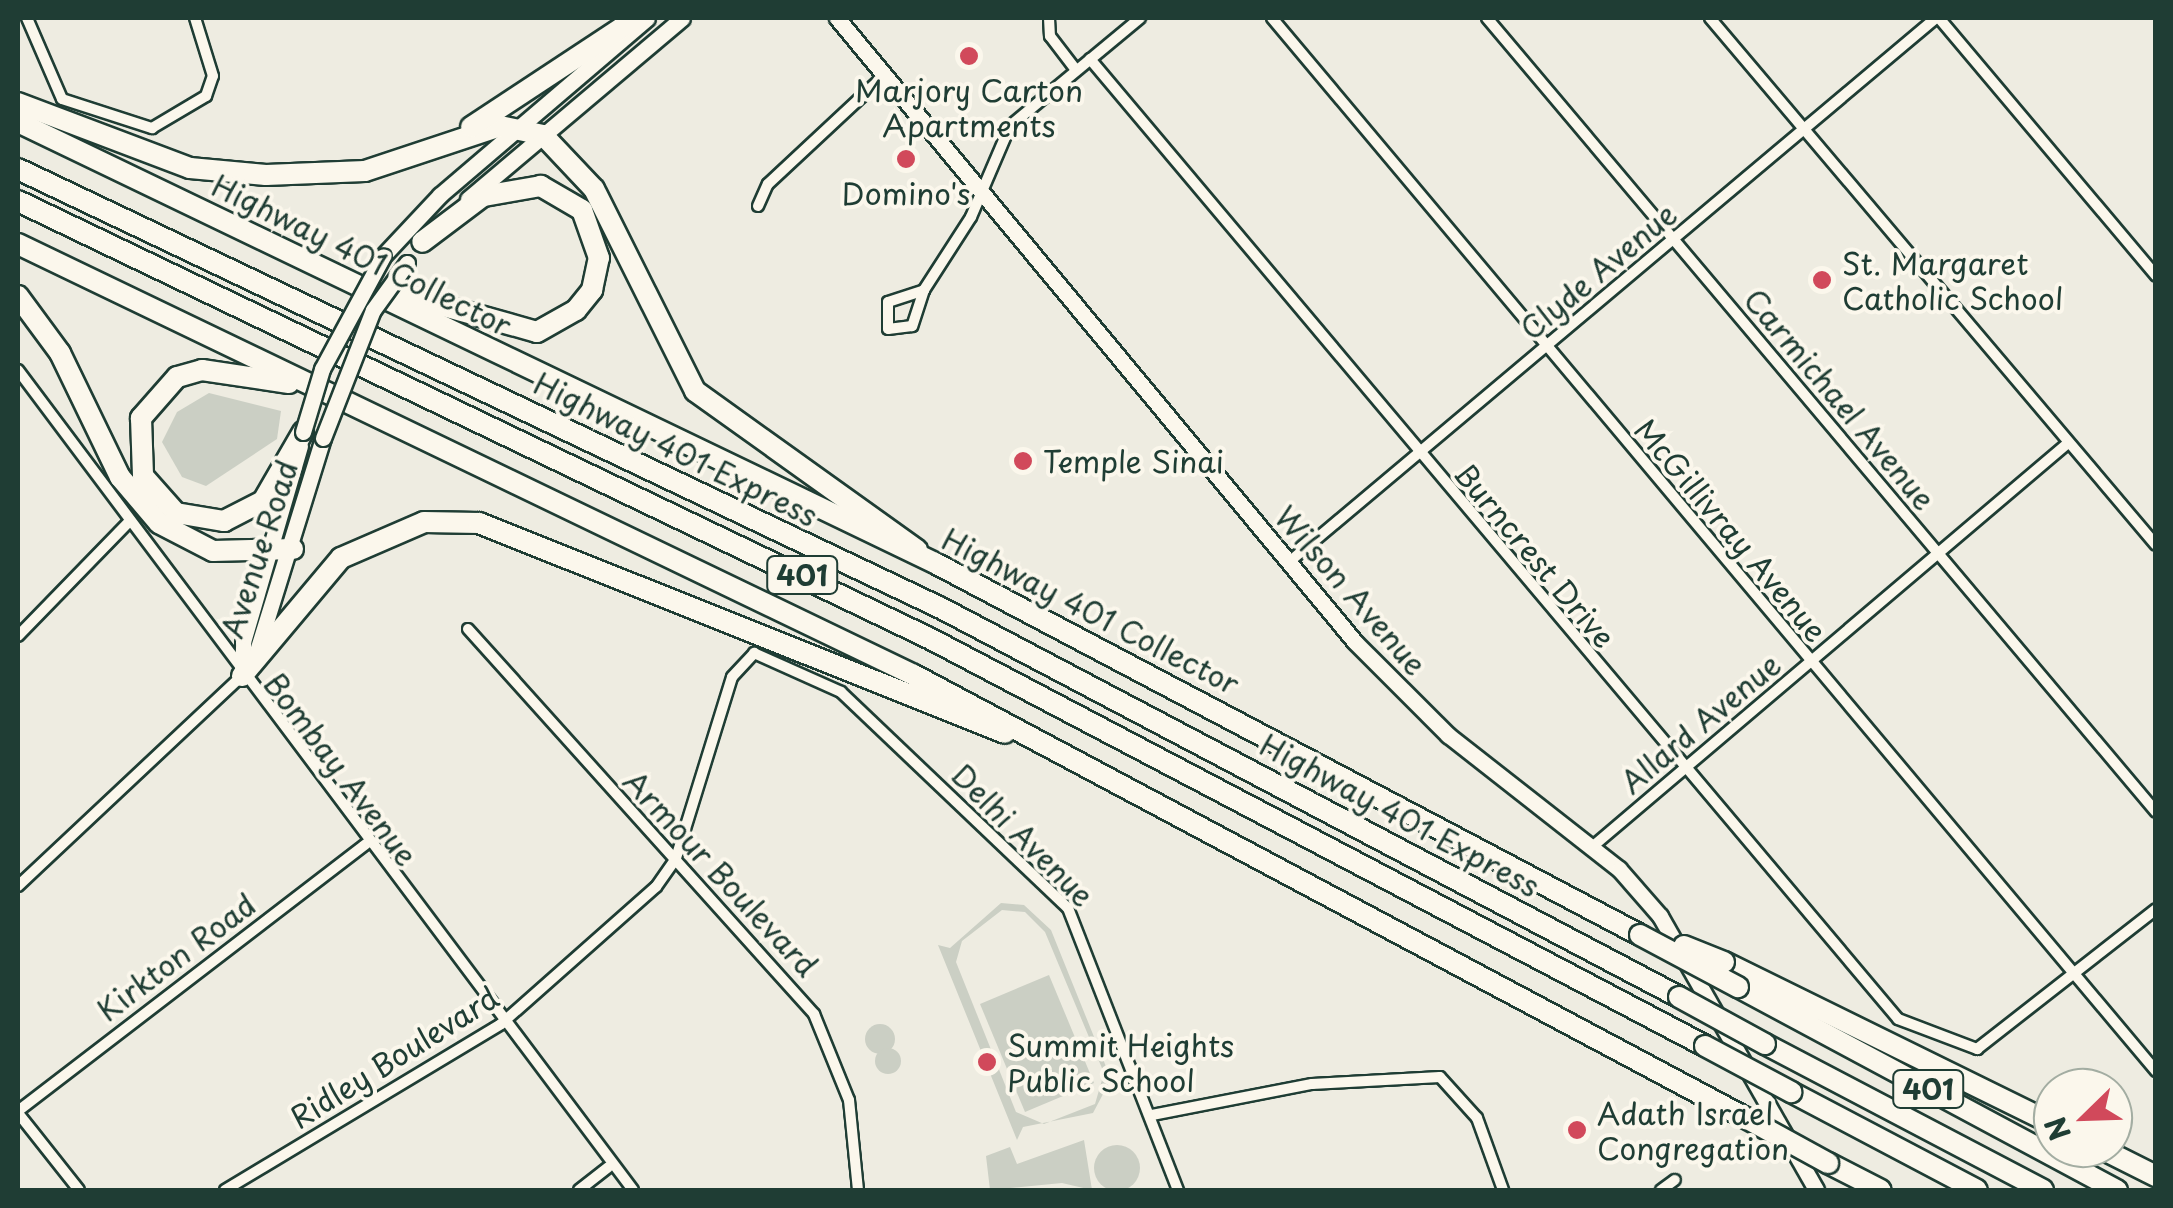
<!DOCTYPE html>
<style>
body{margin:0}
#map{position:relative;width:2173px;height:1208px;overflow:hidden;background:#eeece1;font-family:"Playpen Sans",sans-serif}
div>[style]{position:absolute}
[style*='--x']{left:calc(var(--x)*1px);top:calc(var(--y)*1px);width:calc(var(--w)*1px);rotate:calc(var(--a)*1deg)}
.green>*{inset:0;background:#cbcfc4}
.round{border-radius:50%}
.roads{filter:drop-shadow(2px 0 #1f3d34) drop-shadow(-2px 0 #1f3d34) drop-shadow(0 2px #1f3d34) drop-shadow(0 -2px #1f3d34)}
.minor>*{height:10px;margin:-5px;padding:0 5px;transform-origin:5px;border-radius:5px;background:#fbf7ec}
.secondary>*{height:15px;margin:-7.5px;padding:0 7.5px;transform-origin:7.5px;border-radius:7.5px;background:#fbf7ec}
.motorway>*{height:20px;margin:-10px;padding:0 10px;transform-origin:10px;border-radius:10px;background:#fbf7ec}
.bridges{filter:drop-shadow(2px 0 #1f3d34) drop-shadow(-2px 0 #1f3d34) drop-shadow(0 2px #1f3d34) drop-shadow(0 -2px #1f3d34)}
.secondary-bridge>*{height:15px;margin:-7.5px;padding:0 7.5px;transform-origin:7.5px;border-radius:7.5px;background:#fbf7ec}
.motorway-bridge>*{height:20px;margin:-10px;padding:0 10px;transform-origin:10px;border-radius:10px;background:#fbf7ec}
.dots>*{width:28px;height:28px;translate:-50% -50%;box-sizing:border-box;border:5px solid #fbf7ec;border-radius:50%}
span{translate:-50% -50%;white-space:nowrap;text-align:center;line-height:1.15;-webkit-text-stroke:8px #fbf7ec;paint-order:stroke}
.shield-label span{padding:2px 8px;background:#fbf7ec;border:2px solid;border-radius:8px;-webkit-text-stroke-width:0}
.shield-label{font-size:28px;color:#1f3d34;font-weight:700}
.poi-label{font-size:30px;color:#1f3d34}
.left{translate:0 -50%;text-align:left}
.street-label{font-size:30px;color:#1f3d34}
.frame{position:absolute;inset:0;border:20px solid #1f3d34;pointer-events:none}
.north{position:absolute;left:2033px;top:1068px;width:100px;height:100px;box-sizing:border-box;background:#fbf7ec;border:2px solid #a3ada2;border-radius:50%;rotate:247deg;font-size:28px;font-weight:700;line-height:40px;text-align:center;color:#1f3d34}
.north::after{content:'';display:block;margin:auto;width:35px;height:45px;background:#d1495b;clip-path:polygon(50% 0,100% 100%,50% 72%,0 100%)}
</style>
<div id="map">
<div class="green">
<i style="clip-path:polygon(209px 393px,281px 411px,277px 439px,206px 486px,182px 477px,162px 442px,177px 412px)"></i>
<i style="clip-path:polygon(evenodd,1001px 903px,1024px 905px,1051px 930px,1111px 1079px,1093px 1113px,1023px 1127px,1017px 1140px,938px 945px,950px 948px,1001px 903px,1002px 910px,1025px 912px,1045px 932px,1104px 1073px,1095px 1104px,1044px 1124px,1016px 1112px,956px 962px,962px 941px,1002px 910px)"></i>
<i style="clip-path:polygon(1049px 975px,1094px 1083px,1025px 1112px,980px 1004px)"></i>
<i class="round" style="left:865px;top:1024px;width:30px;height:30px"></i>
<i class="round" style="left:875px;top:1048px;width:26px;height:26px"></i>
<i style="clip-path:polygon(1084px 1140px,1092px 1190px,1062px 1183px,990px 1190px,986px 1156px,1010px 1147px,1017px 1164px)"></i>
<i class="round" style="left:1094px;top:1145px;width:46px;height:46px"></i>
</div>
<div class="roads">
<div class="minor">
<i style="--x:27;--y:18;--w:88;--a:66.6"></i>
<i style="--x:62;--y:99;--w:95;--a:17.9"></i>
<i style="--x:152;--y:128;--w:63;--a:-30.7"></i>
<i style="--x:206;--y:96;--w:21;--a:-71"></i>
<i style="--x:213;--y:76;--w:61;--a:-107.2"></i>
<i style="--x:1049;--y:18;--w:18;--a:87"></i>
<i style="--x:1050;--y:36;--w:43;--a:52.6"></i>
<i style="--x:1272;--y:18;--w:1375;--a:49.99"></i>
<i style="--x:1487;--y:18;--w:1038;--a:49.88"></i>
<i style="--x:1710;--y:18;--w:690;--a:49.76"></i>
<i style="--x:1939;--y:18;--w:337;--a:49.9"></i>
<i style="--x:1090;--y:59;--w:1255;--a:49.91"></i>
<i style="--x:1898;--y:1019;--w:85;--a:20.8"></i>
<i style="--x:1977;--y:1049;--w:227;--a:-38"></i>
<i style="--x:758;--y:206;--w:24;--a:-66"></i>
<i style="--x:768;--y:184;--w:158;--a:-43"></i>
<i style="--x:924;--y:290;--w:87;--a:-57.2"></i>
<i style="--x:971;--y:217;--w:99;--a:-66.8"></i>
<i style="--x:1010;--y:126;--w:169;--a:-39.7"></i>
<i style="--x:924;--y:290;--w:38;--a:108"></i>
<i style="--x:912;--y:326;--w:24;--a:173"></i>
<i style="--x:888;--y:329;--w:27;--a:-90"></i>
<i style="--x:888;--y:302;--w:38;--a:-18"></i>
<i style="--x:18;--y:370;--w:1025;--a:53.13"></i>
<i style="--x:1289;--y:562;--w:845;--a:-40.06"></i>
<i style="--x:468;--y:629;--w:518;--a:48.05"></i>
<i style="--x:814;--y:1014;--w:93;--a:67.9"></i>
<i style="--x:849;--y:1100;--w:90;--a:84.3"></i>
<i style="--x:18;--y:636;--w:161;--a:-45.8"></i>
<i style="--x:1592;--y:847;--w:624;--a:-40.32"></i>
<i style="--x:18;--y:886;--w:307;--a:-43.2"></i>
<i style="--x:18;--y:1111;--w:439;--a:-37.5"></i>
<i style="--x:18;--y:1113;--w:98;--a:51.6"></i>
<i style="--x:1152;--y:1115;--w:163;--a:-11"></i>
<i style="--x:1312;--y:1084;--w:128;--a:-3.1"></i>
<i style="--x:1440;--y:1077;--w:55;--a:47.9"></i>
<i style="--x:1477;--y:1118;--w:77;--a:70.1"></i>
<i style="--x:225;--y:1190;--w:322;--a:-31"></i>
<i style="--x:501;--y:1024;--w:207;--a:-41.5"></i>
<i style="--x:656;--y:887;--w:35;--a:-55"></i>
<i style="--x:676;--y:858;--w:189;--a:-72.8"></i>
<i style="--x:732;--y:677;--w:33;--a:-47"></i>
<i style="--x:754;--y:653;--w:95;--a:24.1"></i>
<i style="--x:841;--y:692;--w:313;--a:43.6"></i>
<i style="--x:1068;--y:908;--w:303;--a:68.7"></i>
<i style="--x:579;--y:1190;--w:37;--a:-38"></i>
<i style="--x:1661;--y:1190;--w:17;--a:-36"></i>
</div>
<div class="secondary">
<i style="--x:837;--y:18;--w:811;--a:50.3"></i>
<i style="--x:1355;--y:642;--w:132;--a:45"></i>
<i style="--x:1448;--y:735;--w:217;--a:38.1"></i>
<i style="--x:1619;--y:869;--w:62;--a:48.9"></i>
<i style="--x:1660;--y:916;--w:315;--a:60.3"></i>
<i style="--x:468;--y:199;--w:280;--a:-40.2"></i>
<i style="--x:383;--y:256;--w:83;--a:-46.9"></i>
<i style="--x:440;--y:195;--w:272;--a:-40.5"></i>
<i style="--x:257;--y:651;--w:223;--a:-72.8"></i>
<i style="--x:242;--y:676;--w:34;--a:-88"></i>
<i style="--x:243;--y:642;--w:204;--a:-73.8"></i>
</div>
<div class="motorway">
<i style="--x:18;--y:103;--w:184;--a:20.7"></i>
<i style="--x:190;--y:168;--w:76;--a:5.3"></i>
<i style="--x:266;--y:175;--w:99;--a:-2.3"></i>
<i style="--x:365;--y:171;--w:142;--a:-18.4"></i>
<i style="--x:500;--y:126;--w:44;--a:11.8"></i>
<i style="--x:543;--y:135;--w:74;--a:46.6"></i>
<i style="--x:594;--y:189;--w:226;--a:63.4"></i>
<i style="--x:695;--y:391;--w:273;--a:35.6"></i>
<i style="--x:18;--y:122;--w:1018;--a:25.68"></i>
<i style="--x:935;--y:563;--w:797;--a:27.82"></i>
<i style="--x:471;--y:127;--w:198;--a:-33.4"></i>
<i style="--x:18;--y:169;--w:1022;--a:25.44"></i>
<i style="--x:941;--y:608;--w:834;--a:27.79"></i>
<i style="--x:18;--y:201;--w:1010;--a:25.63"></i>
<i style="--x:929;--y:638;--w:877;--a:27.73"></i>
<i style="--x:18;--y:244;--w:994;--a:25.69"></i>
<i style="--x:914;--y:675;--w:940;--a:28.04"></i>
<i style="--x:394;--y:292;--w:148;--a:15.6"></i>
<i style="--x:537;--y:332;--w:45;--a:-29.4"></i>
<i style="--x:576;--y:310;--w:26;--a:-51"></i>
<i style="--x:592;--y:290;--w:33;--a:-78"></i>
<i style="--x:599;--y:258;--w:51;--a:-109.5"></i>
<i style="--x:582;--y:210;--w:48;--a:-149.7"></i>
<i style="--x:541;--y:186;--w:59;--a:170.2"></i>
<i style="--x:483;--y:196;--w:76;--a:143"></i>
<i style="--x:18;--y:296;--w:71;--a:53.6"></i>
<i style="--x:60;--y:353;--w:138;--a:64.2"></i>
<i style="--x:120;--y:477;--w:60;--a:49.7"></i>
<i style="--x:159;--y:523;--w:61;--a:27.4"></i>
<i style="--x:213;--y:551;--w:80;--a:-1.4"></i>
<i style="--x:289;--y:383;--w:88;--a:-171.5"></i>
<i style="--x:202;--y:370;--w:26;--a:164"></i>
<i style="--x:177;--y:377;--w:55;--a:131.3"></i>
<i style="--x:141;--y:418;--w:58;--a:88"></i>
<i style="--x:143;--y:476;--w:50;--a:48.3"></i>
<i style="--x:176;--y:513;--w:49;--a:9.5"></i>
<i style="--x:224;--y:521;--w:44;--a:-27.1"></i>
<i style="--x:263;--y:501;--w:80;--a:-59.9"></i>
<i style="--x:242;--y:676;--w:154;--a:-50"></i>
<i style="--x:341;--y:558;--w:90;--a:-23.4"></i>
<i style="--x:424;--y:522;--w:55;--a:1"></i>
<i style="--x:479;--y:523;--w:566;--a:21.76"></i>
<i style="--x:1724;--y:962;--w:367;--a:26.2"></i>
<i style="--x:1738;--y:987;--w:430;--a:28.2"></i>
<i style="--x:1765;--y:1044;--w:314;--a:27.7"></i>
<i style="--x:1791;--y:1092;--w:210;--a:27.8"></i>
<i style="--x:2100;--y:1148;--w:63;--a:26.6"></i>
<i style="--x:1828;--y:1163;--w:59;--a:27"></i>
</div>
</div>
<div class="bridges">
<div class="secondary-bridge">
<i style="--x:303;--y:432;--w:66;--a:-73.2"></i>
<i style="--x:322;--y:369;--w:128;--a:-61.6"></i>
<i style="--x:323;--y:438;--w:137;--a:-68.7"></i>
<i style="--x:373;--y:310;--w:58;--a:-54.1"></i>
</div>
<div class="motorway-bridge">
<i style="--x:1640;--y:935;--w:111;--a:28"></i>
<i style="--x:1684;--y:946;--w:43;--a:21.8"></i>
<i style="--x:1679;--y:997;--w:98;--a:28.7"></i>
<i style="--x:1705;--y:1046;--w:98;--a:28.1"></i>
<i style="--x:1744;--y:1117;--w:96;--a:28.7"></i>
</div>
</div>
<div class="dots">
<i style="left:969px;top:56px;background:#d1495b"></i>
<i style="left:906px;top:159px;background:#d1495b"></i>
<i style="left:1822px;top:280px;background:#d1495b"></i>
<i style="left:1023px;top:461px;background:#d1495b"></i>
<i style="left:987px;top:1062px;background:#d1495b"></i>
<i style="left:1577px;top:1130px;background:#d1495b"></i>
</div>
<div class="shield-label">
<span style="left:802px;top:575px">401</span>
<span style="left:1928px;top:1089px">401</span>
</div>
<div class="poi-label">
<span style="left:969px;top:107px">Marjory Carton<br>Apartments</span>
<span style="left:906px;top:193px">Domino's</span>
<span class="left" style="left:1842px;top:280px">St. Margaret<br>Catholic School</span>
<span class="left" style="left:1043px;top:461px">Temple Sinai</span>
<span class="left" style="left:1007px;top:1062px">Summit Heights<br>Public School</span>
<span class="left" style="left:1597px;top:1130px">Adath Israel<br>Congregation</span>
</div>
<div class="street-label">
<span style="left:362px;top:255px;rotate:26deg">Highway 401 Collector</span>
<span style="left:1598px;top:271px;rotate:-40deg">Clyde Avenue</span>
<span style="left:1840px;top:399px;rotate:50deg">Carmichael Avenue</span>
<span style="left:676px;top:449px;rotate:26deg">Highway 401 Express</span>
<span style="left:1731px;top:530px;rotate:50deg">McGillivray Avenue</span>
<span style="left:259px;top:549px;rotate:-72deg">Avenue Road</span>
<span style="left:1535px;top:555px;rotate:50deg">Burncrest Drive</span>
<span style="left:1351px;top:590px;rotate:49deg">Wilson Avenue</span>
<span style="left:1091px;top:611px;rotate:27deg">Highway 401 Collector</span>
<span style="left:1700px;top:723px;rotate:-40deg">Allard Avenue</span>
<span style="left:341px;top:769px;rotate:53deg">Bombay Avenue</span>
<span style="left:1400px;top:815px;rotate:28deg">Highway 401 Express</span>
<span style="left:1023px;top:835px;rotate:45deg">Delhi Avenue</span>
<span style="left:721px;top:873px;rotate:47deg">Armour Boulevard</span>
<span style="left:176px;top:957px;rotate:-37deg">Kirkton Road</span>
<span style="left:394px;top:1057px;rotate:-32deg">Ridley Boulevard</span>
</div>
<div class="frame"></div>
<div class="north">N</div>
</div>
